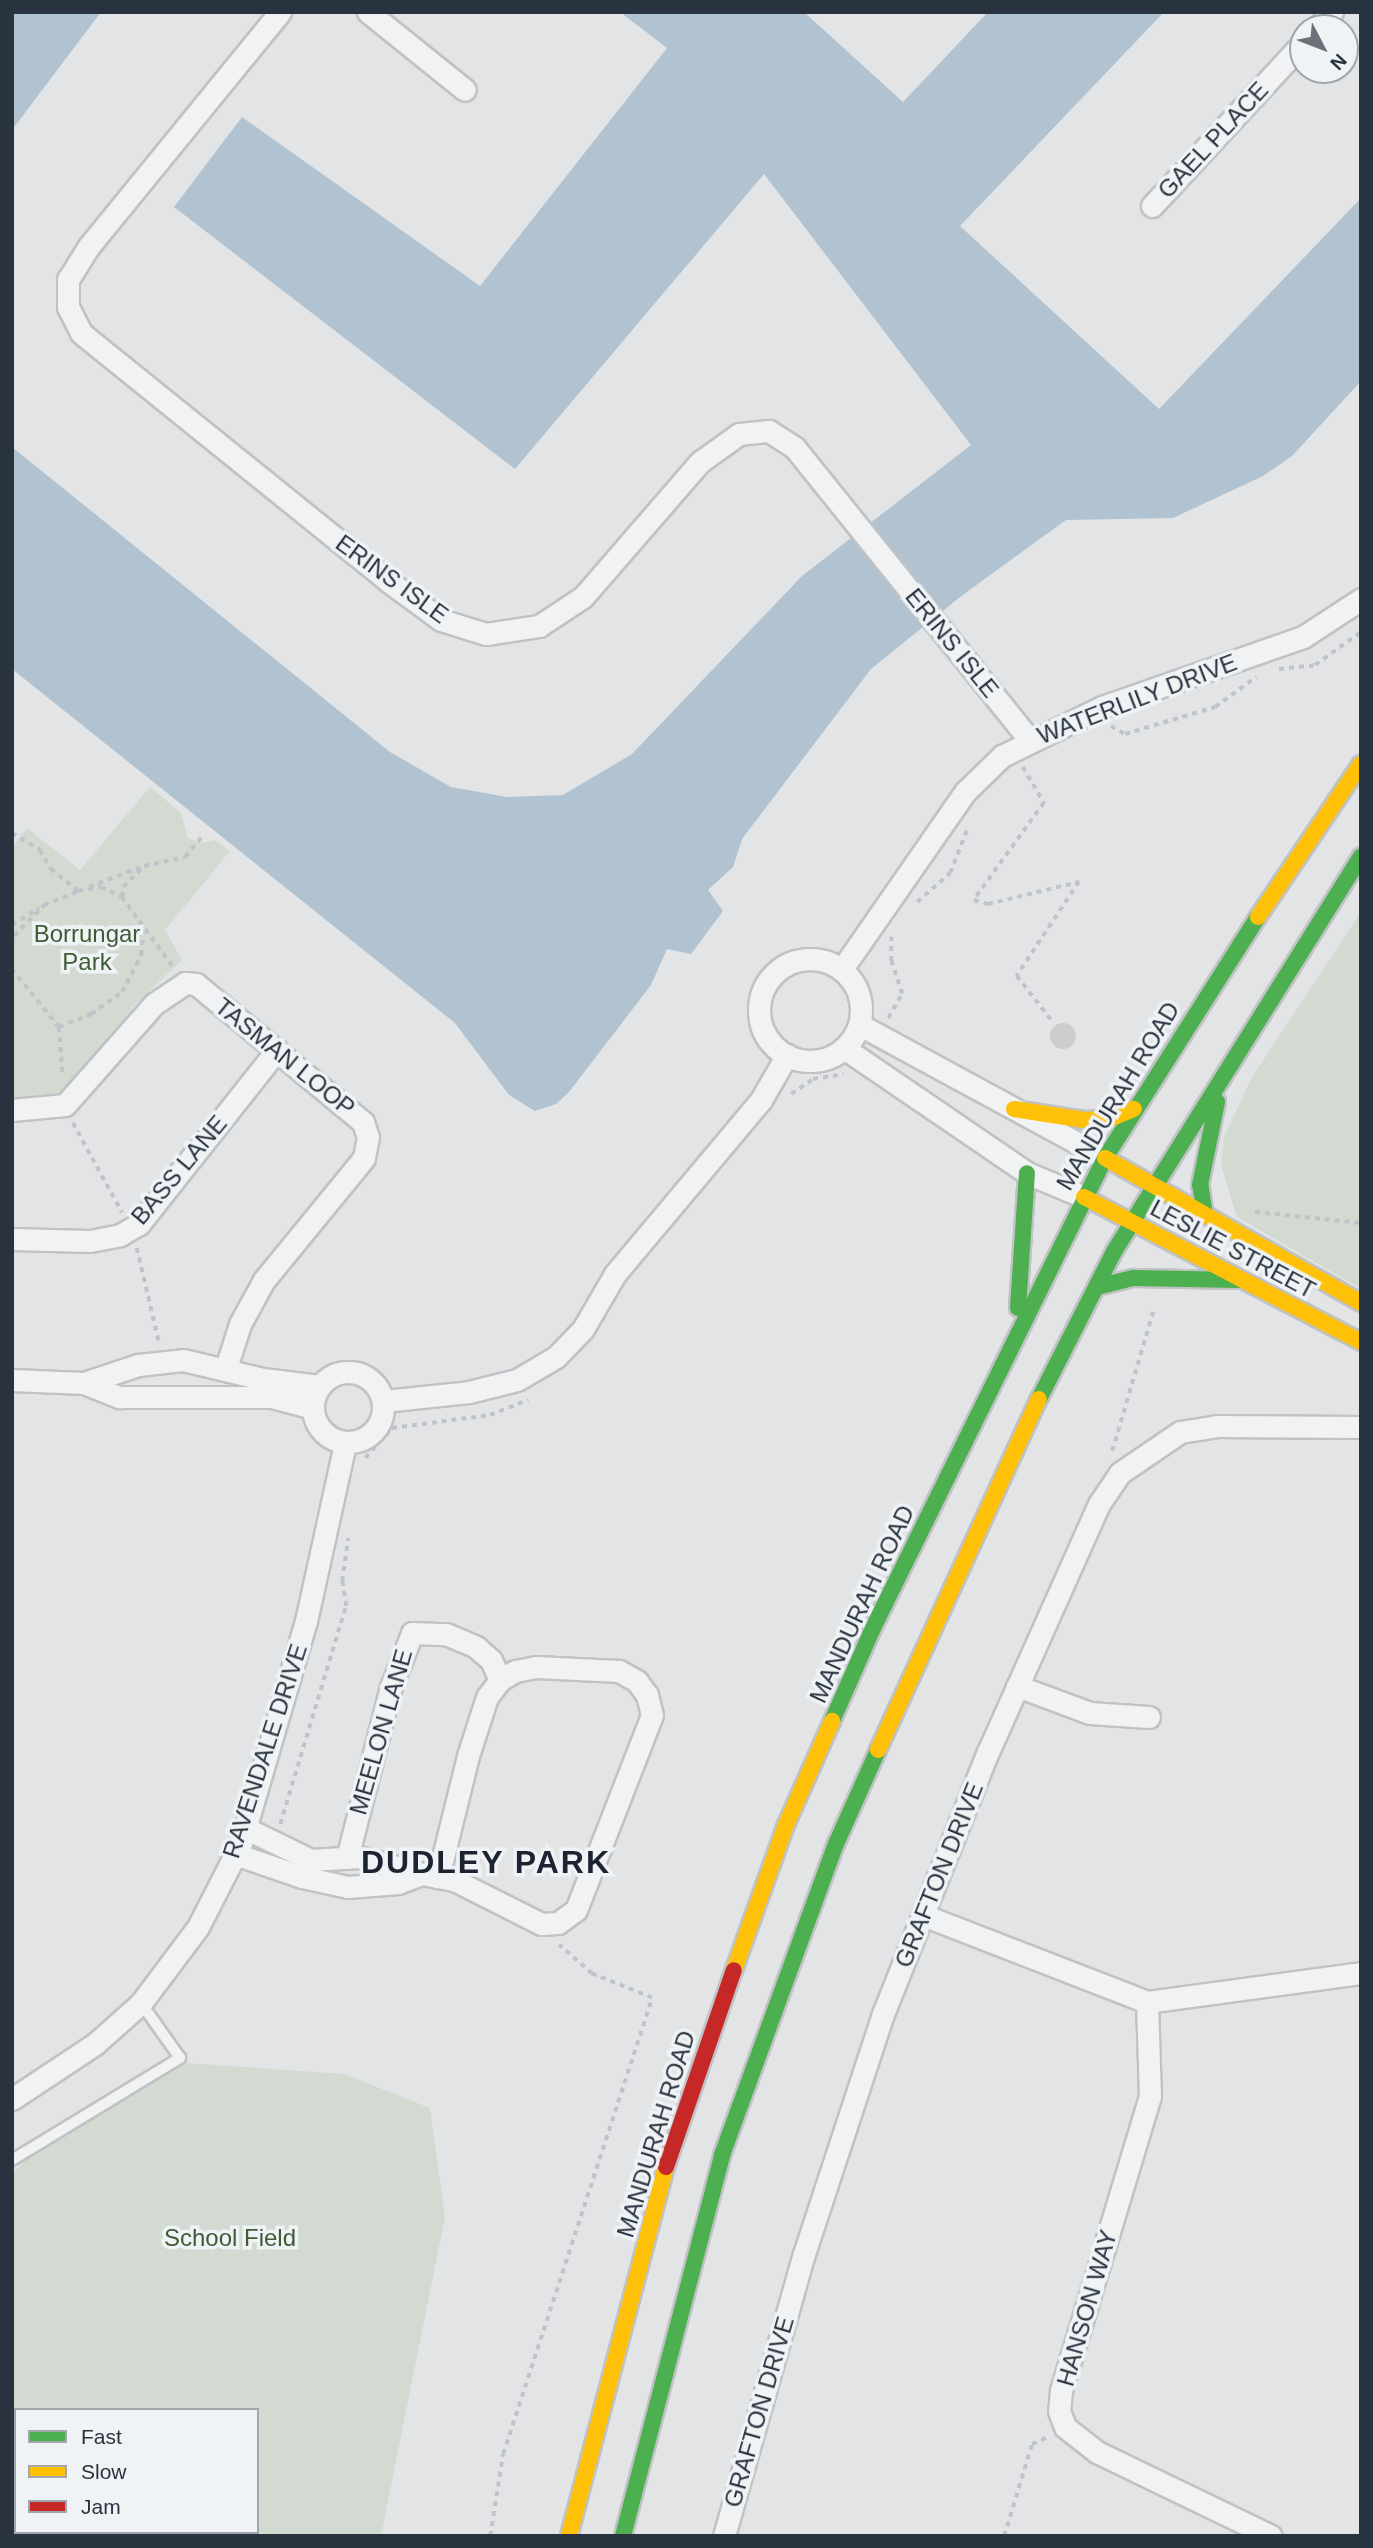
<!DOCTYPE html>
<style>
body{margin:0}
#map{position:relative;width:1373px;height:2548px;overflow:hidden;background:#e2e4e6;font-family:Helvetica,sans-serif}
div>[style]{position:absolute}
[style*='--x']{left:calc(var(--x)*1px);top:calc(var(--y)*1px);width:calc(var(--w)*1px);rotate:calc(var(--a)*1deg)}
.green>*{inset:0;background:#d3dad2}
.water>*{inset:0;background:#b1c3d1}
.building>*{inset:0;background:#caccce}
.round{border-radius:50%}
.path>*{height:3.5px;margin-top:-1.75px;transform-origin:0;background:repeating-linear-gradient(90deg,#c0c3c7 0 5px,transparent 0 10px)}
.roads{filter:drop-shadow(2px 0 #c0c2c4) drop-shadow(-2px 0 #c0c2c4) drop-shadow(0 2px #c0c2c4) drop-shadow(0 -2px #c0c2c4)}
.lane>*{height:10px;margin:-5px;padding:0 5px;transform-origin:5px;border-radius:5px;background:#f1f2f3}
.street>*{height:21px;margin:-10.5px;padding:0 10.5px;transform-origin:10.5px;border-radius:10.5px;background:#f1f2f3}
.street>.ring{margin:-10.5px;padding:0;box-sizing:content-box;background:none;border:21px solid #f1f2f3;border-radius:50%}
.fast>*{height:16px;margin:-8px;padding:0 8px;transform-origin:8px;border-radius:8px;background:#4caf50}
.slow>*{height:16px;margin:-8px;padding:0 8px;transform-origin:8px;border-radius:8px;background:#ffc107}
.jam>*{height:16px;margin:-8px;padding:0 8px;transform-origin:8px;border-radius:8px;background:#c62828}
span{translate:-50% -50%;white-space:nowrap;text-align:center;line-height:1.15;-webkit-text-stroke:7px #eff3f6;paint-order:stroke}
.street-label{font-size:24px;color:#29333f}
.park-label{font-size:24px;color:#415b37}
.district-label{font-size:32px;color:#1b2430;font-weight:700;letter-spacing:2px}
.frame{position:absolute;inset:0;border:14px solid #29333f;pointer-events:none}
.legend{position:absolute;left:14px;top:2408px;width:245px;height:126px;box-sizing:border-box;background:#eff3f6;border:2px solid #a0a6ad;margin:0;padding:9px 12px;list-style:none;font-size:21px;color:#29333f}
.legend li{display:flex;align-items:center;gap:14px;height:35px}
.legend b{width:35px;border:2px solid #a0a6ad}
.north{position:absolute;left:1289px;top:14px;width:70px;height:70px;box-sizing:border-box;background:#eff3f6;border:2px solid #a0a6ad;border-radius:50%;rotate:132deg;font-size:19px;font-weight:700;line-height:28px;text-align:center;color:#29333f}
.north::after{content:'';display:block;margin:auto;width:24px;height:32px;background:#6a7179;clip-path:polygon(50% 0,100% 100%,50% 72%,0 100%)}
</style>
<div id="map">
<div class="green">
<i style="clip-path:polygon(150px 787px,181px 813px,188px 838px,201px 843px,215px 840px,230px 851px,165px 930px,182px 960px,134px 1006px,75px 1084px,58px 1096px,12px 1098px,12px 847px,27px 828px,80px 870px)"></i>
<i style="clip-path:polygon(1361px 912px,1361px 1289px,1237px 1217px,1221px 1165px,1224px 1137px,1252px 1077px)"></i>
<i style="clip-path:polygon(evenodd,186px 2063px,344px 2074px,430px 2108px,445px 2217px,381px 2536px,12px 2536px,12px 2173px,30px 2157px,186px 2063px,16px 2410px,257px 2410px,257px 2532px,16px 2532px,16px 2410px)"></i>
</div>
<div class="water">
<i style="clip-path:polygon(12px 12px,101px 12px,12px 130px)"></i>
<i style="clip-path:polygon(620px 12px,804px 12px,903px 102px,988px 12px,1164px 12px,960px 226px,1159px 409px,1361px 198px,1361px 381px,1292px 456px,1263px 476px,1173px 518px,1066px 520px,960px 597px,871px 669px,742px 839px,733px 867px,708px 890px,723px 911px,691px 954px,667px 949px,651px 985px,569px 1092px,556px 1104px,535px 1111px,509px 1095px,455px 1023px,12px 669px,12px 447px,390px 752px,451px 787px,507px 797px,563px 795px,632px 754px,802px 576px,971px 445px,764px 174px,515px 469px,174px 207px,242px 117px,480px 286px,667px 48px)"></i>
</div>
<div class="building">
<i class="round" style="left:1050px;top:1023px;width:26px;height:26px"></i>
</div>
<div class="path">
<i style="--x:1279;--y:669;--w:36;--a:-6"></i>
<i style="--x:1315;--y:665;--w:57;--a:-35.7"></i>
<i style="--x:1111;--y:726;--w:16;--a:30"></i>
<i style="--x:1125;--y:734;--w:94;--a:-16.7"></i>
<i style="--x:1215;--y:707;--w:51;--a:-36.2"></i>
<i style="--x:1023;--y:767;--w:42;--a:59.7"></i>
<i style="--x:1044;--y:803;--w:120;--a:125.8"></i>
<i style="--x:974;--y:900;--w:15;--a:16"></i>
<i style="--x:988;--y:904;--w:94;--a:-13.6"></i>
<i style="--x:1079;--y:882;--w:113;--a:123.4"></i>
<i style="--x:1017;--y:976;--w:58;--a:52"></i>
<i style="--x:12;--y:833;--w:33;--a:31"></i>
<i style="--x:40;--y:850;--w:22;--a:60"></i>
<i style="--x:51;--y:869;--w:35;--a:39"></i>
<i style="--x:78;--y:891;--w:23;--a:-10"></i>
<i style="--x:101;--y:887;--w:23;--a:25"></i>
<i style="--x:122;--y:897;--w:87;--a:53.9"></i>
<i style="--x:89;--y:887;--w:59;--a:-20.9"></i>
<i style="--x:122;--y:897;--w:10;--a:-84"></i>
<i style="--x:123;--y:887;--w:30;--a:-45"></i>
<i style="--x:144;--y:866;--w:42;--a:-12.4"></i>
<i style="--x:185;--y:857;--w:26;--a:-50"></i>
<i style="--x:917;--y:902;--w:44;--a:-41.3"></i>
<i style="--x:950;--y:873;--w:49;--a:-68.6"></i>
<i style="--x:12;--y:925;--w:32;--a:-32"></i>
<i style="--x:12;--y:944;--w:8;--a:-76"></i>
<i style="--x:14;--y:936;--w:43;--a:-45.9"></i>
<i style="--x:44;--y:905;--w:37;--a:-22"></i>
<i style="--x:12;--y:969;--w:75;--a:51"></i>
<i style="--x:59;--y:1027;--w:49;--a:85.3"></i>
<i style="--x:888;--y:1018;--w:28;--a:-60"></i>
<i style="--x:902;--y:994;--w:35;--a:-108"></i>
<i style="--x:891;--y:961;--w:24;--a:-90"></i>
<i style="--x:59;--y:1027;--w:35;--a:-22"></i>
<i style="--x:91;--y:1014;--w:38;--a:-35"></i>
<i style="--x:122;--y:992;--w:42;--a:-62.8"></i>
<i style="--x:141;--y:955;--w:30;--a:-86"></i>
<i style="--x:791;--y:1094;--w:27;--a:-34"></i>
<i style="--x:813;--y:1079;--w:31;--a:-9"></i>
<i style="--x:73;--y:1123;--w:102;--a:61.2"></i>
<i style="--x:1255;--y:1212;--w:107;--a:5.9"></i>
<i style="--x:137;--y:1248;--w:97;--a:76.8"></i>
<i style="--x:1112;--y:1451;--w:149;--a:-73.6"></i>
<i style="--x:365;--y:1458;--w:40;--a:-48"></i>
<i style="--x:392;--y:1428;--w:99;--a:-7.6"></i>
<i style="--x:490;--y:1415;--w:41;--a:-21.5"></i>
<i style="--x:280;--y:1824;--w:228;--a:-73.2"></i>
<i style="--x:346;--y:1606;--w:25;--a:-99"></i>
<i style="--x:342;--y:1581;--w:43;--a:-82.1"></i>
<i style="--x:490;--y:2536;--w:83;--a:-81"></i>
<i style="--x:503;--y:2454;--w:480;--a:-71.9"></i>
<i style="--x:652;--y:1998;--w:65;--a:-158.2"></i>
<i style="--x:592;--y:1974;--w:44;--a:-138.7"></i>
<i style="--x:1004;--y:2536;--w:96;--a:-73.1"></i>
<i style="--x:1032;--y:2444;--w:17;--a:-24"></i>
</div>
<div class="roads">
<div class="lane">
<i style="--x:12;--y:2160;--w:197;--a:-31.3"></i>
<i style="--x:180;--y:2058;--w:67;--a:-125.3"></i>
</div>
<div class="street">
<i style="--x:280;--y:12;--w:302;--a:129.2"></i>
<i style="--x:89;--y:246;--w:39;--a:122"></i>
<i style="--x:68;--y:279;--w:28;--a:90"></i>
<i style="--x:68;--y:307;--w:29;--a:63"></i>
<i style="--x:81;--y:333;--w:395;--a:38.9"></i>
<i style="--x:388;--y:581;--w:66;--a:36.3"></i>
<i style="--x:441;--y:620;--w:47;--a:17.3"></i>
<i style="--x:486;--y:634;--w:54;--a:-8.6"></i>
<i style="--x:539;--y:626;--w:53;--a:-33.4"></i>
<i style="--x:583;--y:597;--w:179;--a:-49.1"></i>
<i style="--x:700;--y:462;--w:48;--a:-35.7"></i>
<i style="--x:739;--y:434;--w:30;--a:-6"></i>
<i style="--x:769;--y:431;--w:31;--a:33"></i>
<i style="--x:795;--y:448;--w:373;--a:51.2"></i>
<i style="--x:368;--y:12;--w:124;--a:38.8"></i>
<i style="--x:1317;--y:28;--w:22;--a:-47"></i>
<i style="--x:1152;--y:206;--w:222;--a:-47.2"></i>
<i class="ring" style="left:759px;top:959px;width:81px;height:81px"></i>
<i style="--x:842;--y:969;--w:216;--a:-55.2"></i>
<i style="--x:965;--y:792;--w:52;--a:-44.2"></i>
<i style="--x:1002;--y:756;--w:111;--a:-26.1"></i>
<i style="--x:1102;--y:707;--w:213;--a:-19.2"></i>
<i style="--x:1303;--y:637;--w:69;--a:-33.2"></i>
<i style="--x:860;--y:1025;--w:279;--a:28.5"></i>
<i style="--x:844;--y:1048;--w:222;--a:34.3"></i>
<i style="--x:1027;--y:1173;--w:62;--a:22.8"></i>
<i style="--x:12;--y:1110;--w:53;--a:-5.4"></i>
<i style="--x:65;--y:1105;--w:135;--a:-48.6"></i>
<i style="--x:154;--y:1004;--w:37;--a:-34"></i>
<i style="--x:185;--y:983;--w:11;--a:5"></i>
<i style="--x:196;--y:984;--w:217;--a:39.6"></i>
<i style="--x:363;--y:1122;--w:16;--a:72"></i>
<i style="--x:368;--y:1137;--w:21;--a:101"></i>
<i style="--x:364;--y:1158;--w:158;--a:129.3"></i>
<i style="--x:264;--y:1280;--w:50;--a:118.6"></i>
<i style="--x:240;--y:1324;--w:46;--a:107.7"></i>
<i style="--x:12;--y:1239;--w:78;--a:1.5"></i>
<i style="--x:90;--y:1241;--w:31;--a:-11"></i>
<i style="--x:120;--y:1235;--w:22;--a:-30"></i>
<i style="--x:139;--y:1224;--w:222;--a:-51.6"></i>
<i class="ring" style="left:313px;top:1372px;width:49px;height:49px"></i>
<i style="--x:12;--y:1380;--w:72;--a:2.4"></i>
<i style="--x:84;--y:1383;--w:38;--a:22"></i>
<i style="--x:119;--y:1397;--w:153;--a:0"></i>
<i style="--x:272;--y:1397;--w:42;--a:15"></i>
<i style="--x:84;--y:1383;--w:57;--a:-18.4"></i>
<i style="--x:138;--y:1365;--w:45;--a:-6.3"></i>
<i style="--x:183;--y:1360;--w:82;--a:13.4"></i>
<i style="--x:263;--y:1379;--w:57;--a:7"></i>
<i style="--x:384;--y:1401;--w:85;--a:-6"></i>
<i style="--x:469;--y:1392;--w:49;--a:-14"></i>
<i style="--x:517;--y:1380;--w:45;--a:-30.5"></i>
<i style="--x:556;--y:1357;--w:39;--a:-46"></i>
<i style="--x:583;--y:1329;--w:64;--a:-59.8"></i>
<i style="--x:615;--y:1274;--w:227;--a:-50"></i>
<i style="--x:761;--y:1100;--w:52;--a:-60"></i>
<i style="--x:1017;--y:1686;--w:78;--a:20.3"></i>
<i style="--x:1090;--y:1713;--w:59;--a:3.9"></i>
<i style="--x:245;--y:1828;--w:73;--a:25.9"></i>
<i style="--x:311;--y:1860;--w:48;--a:-3.6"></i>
<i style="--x:359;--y:1857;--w:65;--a:15.1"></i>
<i style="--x:422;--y:1874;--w:33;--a:11"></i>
<i style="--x:454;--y:1880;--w:97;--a:26.8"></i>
<i style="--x:541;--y:1924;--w:17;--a:-3"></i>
<i style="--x:558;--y:1923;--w:22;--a:-36"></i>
<i style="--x:576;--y:1910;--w:209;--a:-68.7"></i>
<i style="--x:652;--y:1715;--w:21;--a:-104"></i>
<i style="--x:647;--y:1695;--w:17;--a:-126"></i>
<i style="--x:637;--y:1681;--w:21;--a:-151"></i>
<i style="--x:619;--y:1671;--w:83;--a:-177.2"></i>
<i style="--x:536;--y:1667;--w:21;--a:169"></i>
<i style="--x:515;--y:1671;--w:17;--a:149"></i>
<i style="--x:500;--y:1680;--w:21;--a:127"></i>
<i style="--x:487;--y:1697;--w:62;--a:107.9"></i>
<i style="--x:468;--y:1756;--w:125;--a:103.9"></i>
<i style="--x:235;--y:1854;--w:71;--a:18.9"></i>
<i style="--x:302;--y:1877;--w:47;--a:12.3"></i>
<i style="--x:348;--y:1887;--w:50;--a:-4.6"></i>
<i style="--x:398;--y:1883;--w:26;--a:-21"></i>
<i style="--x:347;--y:1858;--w:177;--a:-75.6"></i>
<i style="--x:391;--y:1687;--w:58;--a:-68.7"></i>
<i style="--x:412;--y:1633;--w:34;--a:2"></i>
<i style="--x:446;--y:1634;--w:33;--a:23"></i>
<i style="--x:476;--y:1647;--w:20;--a:41"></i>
<i style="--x:491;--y:1660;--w:22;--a:66"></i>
<i style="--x:923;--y:1915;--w:240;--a:21.2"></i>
<i style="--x:1147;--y:2002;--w:216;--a:-7.7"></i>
<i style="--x:1147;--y:2002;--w:94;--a:88.2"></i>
<i style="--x:1150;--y:2096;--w:307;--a:106.8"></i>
<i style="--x:1061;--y:2390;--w:21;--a:95"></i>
<i style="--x:1059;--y:2411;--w:17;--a:69"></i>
<i style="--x:1065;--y:2427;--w:41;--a:38"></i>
<i style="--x:1097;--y:2452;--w:193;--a:25.8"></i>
<i style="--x:12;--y:2099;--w:100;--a:-33.5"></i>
<i style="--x:95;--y:2044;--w:62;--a:-41.7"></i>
<i style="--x:141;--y:2003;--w:95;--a:-53.1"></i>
<i style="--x:198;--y:1927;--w:94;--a:-62.9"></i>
<i style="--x:241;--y:1843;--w:231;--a:-73.7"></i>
<i style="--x:306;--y:1621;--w:182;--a:-77.6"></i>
<i style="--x:724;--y:2536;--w:293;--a:-74.2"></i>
<i style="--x:804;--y:2254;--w:253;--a:-71.8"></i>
<i style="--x:883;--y:2014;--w:282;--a:-68.2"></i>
<i style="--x:988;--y:1752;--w:272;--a:-65.9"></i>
<i style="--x:1099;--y:1504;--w:37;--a:-56"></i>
<i style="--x:1120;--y:1473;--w:73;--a:-34.3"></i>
<i style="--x:1180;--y:1432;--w:36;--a:-9"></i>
<i style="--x:1216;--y:1426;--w:145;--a:0.4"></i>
</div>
<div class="fast">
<i style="--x:1205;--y:1215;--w:30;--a:-99"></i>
<i style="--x:1200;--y:1185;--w:85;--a:-78.4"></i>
<i style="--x:1097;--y:1287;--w:38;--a:-14"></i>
<i style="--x:1134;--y:1278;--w:104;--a:1.1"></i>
<i style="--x:1018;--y:1308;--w:135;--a:-86.2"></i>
<i style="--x:1039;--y:1399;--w:167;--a:-63"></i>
<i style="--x:1115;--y:1250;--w:464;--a:-58"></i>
<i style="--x:832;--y:1721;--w:102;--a:-66.2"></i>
<i style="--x:873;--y:1628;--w:524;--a:-63.73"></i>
<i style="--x:1105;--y:1158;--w:285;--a:-57.6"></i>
<i style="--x:623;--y:2536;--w:394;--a:-75.4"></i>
<i style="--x:722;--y:2155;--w:331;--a:-69.9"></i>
<i style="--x:836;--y:1844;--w:103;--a:-65.9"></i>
</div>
<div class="slow">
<i style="--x:1258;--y:917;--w:184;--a:-56.1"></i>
<i style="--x:1014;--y:1109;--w:71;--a:8.9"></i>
<i style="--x:1084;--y:1120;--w:26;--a:-2"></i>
<i style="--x:1110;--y:1119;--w:26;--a:-23"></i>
<i style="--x:1105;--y:1158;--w:294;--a:29.5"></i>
<i style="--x:1084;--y:1197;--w:313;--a:27.6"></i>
<i style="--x:878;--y:1750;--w:386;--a:-65.4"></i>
<i style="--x:734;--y:1970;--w:154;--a:-70.3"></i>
<i style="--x:786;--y:1825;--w:114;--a:-66.1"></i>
<i style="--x:569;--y:2536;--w:382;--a:-75.3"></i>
</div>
<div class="jam">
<i style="--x:666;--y:2167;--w:208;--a:-71"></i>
</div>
</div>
<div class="street-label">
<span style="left:1213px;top:140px;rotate:-47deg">GAEL PLACE</span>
<span style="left:392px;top:579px;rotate:36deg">ERINS ISLE</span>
<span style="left:952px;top:643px;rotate:51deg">ERINS ISLE</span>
<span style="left:1137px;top:699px;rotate:-21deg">WATERLILY DRIVE</span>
<span style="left:285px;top:1057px;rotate:39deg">TASMAN LOOP</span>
<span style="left:1118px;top:1096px;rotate:-59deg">MANDURAH ROAD</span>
<span style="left:179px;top:1170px;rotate:-50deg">BASS LANE</span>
<span style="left:1233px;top:1249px;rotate:28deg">LESLIE STREET</span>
<span style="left:862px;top:1604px;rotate:-65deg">MANDURAH ROAD</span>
<span style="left:381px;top:1732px;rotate:-74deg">MEELON LANE</span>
<span style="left:265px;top:1751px;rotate:-72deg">RAVENDALE DRIVE</span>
<span style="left:939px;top:1875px;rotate:-68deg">GRAFTON DRIVE</span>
<span style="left:656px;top:2134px;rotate:-73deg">MANDURAH ROAD</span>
<span style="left:1087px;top:2308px;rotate:-74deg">HANSON WAY</span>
<span style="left:759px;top:2412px;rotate:-74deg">GRAFTON DRIVE</span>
</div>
<div class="park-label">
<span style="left:87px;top:948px">Borrungar<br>Park</span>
<span style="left:230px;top:2238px">School Field</span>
</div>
<div class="district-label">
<span style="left:486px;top:1862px">DUDLEY PARK</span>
</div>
<div class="frame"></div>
<ul class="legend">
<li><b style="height:9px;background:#4caf50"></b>Fast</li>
<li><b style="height:9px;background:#ffc107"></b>Slow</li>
<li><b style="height:9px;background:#c62828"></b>Jam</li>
</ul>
<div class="north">N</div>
</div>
